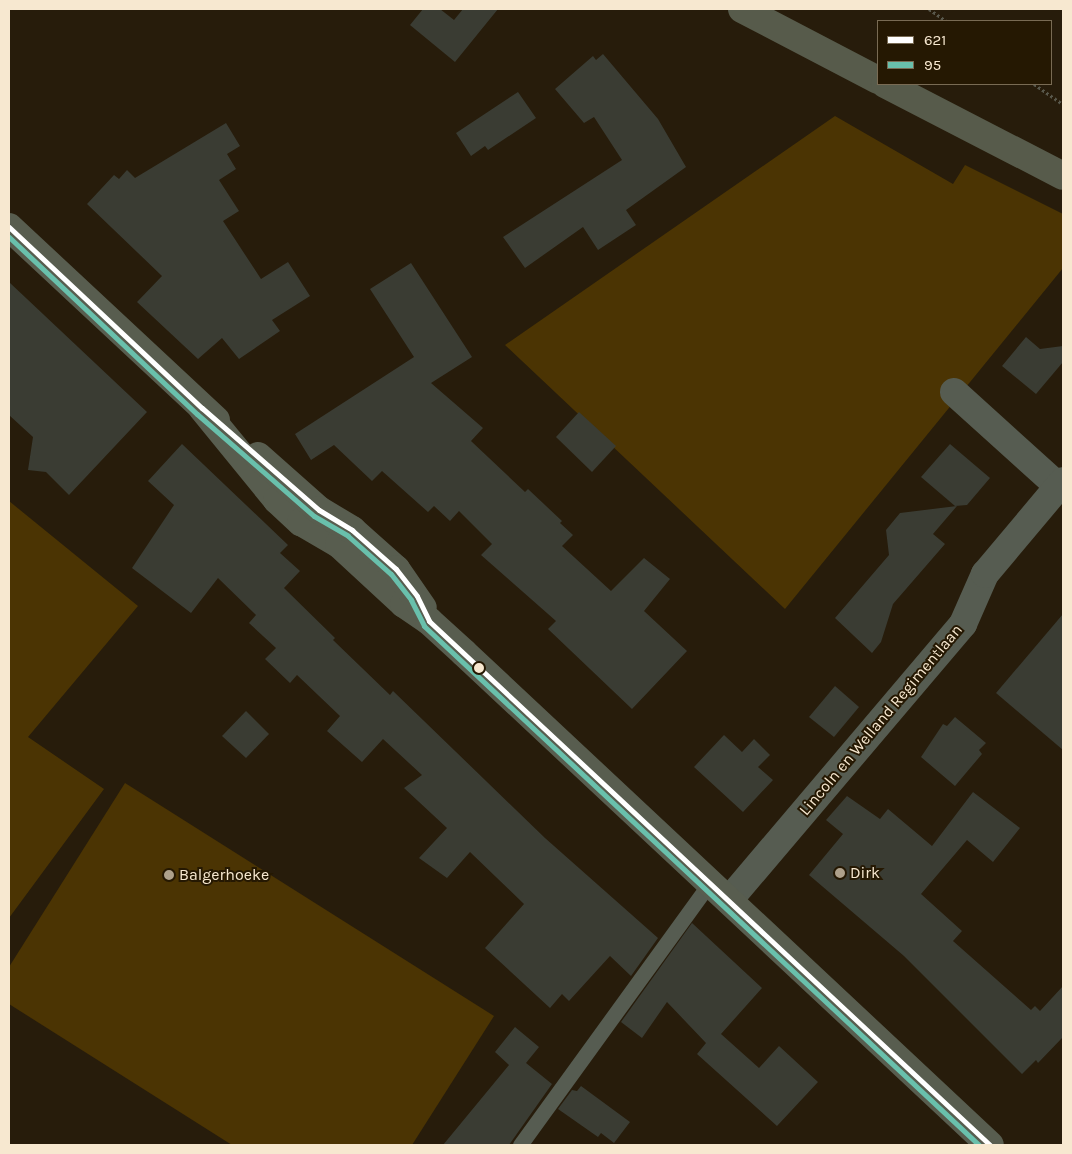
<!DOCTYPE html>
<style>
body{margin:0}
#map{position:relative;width:1072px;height:1154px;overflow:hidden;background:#271c0b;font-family:Karla,sans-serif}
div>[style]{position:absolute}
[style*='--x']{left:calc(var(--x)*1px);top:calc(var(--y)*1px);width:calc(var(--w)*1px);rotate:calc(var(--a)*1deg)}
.green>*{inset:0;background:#4b3403}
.building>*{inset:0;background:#3a3c33}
.path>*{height:3px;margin-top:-1.5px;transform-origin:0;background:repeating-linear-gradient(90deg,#59584c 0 2.5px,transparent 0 5px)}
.lane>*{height:15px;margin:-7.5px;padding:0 7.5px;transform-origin:7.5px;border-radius:7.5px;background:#565c51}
.street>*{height:28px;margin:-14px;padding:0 14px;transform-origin:14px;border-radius:14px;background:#565c51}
.secondary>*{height:28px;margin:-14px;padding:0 14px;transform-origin:14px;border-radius:14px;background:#585d4f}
.primary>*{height:28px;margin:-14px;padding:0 14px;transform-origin:14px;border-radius:14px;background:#575b4b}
.bus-1>*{height:5px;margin:-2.5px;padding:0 2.5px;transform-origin:2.5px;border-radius:2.5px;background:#fff}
.bus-2>*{height:5px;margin:-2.5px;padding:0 2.5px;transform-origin:2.5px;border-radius:2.5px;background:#69c0ac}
.dots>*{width:14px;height:14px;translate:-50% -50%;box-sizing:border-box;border:2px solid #251802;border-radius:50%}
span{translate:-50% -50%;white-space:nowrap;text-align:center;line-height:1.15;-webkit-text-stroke:4px #251802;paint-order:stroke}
.street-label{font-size:16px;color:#f7e8d0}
.poi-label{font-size:16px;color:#f7e8d0}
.left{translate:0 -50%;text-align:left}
.frame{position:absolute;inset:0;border:10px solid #f7e8d0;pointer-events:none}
.legend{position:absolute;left:877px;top:20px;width:175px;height:65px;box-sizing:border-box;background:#251802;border:1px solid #796b54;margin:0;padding:6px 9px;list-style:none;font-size:15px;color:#f7e8d0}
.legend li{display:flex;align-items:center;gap:10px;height:25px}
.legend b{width:25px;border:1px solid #796b54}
</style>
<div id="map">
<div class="green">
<i style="clip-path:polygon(835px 116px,953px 184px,965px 165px,1063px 214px,1063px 268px,785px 609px,505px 345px)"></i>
<i style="clip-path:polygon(9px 501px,138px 606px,28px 737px,104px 789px,9px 918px)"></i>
<i style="clip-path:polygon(125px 783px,494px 1016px,412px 1145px,232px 1145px,9px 1004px,9px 967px)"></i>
</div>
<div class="building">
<i style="clip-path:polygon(423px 9px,440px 9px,454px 20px,463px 9px,498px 9px,455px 62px,410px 25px)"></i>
<i style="clip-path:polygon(603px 54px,658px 119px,686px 167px,626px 210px,636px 225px,598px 250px,583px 227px,525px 268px,503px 237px,622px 160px,594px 117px,584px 123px,555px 89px,593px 56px,596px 60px)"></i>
<i style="clip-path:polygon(518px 92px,536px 118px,488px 150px,485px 146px,471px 156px,456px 133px)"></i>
<i style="clip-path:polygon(226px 123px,240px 146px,227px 154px,236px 169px,219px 180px,239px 211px,223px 221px,261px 279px,288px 262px,310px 296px,272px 320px,280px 331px,239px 359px,222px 338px,198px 359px,137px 302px,162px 276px,87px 204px,114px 175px,119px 179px,127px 170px,135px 178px)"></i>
<i style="clip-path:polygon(411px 263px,472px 357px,431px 383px,483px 428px,471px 441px,525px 492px,528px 489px,562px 521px,560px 523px,573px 535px,562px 546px,611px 591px,644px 558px,670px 579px,644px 611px,687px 651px,632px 709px,548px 629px,556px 621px,481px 555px,492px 544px,459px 511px,450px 521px,434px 506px,428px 512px,382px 471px,372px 481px,334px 445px,311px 460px,295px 434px,414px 357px,370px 289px)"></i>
<i style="clip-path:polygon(9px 282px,147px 412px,69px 495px,46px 472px,28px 470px,33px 437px,9px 415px)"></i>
<i style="clip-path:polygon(1026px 337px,1040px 349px,1063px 346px,1063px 362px,1036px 394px,1002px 366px)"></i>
<i style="clip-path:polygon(579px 412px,616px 446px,592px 472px,556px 437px)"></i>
<i style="clip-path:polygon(182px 444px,288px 545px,280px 553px,300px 571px,284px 588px,335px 638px,333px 640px,390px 695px,393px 691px,545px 838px,658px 938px,631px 976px,610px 956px,569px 1001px,562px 994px,550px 1008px,485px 948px,524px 904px,470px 852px,447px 878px,419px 858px,447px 828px,404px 788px,422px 775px,383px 739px,362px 762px,327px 731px,340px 716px,297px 675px,290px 683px,265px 659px,276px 648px,249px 623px,256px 615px,218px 578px,191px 613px,132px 568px,174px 505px,148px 481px)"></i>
<i style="clip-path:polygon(950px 444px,990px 478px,967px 505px,955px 506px,921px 477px)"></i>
<i style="clip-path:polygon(957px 506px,933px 534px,945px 544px,893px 604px,881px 642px,872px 653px,835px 618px,889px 555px,886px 530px,900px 513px)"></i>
<i style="clip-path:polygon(1063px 614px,1063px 750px,996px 693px)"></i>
<i style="clip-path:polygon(835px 686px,859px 707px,834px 737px,809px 717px)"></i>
<i style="clip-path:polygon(246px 711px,269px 734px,246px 758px,222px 736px)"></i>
<i style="clip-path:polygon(955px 717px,986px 743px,979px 750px,982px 754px,955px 786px,921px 757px,943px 724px,947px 726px)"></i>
<i style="clip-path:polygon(724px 735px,742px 752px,754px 739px,770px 755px,758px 767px,773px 780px,743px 812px,694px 767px)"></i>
<i style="clip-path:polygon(973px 792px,1020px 828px,993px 862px,967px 840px,921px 894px,962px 931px,953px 941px,1031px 1010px,1035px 1006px,1040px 1011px,1063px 986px,1063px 1037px,1038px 1063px,1036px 1060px,1022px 1074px,904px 956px,809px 875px,843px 834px,826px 820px,847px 796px,880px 819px,888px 809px,932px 846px)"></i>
<i style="clip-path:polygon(692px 923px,762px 988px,721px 1034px,759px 1068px,779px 1046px,818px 1082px,777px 1126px,697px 1054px,706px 1043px,667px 1002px,642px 1038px,621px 1022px)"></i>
<i style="clip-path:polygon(515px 1027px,539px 1047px,526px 1063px,552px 1084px,509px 1145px,443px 1145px,509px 1065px,495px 1052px)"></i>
<i style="clip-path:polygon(581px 1086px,630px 1122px,614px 1143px,601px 1133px,598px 1137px,558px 1109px,572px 1090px,577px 1091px)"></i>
</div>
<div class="path">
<i style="--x:929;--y:9;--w:21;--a:35"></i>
<i style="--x:1034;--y:84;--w:35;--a:35"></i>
</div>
<div class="lane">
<i style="--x:520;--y:1145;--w:324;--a:-54.1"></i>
</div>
<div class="street">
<i style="--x:954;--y:392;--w:140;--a:42.1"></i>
<i style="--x:729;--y:900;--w:362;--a:-49.7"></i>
<i style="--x:963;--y:624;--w:55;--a:-66.3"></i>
<i style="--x:985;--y:574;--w:121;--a:-50"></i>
</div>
<div class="secondary">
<i style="--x:9;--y:227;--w:283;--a:43"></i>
<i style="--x:202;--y:408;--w:119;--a:50.8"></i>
<i style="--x:277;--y:500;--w:33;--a:43"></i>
<i style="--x:301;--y:522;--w:44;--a:30.1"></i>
<i style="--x:339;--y:544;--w:88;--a:42.7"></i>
<i style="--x:404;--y:604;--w:30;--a:34"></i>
<i style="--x:429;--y:621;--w:47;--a:42.4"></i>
<i style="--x:464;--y:653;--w:720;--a:43.09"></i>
<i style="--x:258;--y:456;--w:81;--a:41.5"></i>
<i style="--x:319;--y:510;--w:39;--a:31"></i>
<i style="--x:352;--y:530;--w:59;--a:41.6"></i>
<i style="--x:396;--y:569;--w:47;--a:55.3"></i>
</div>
<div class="primary">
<i style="--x:742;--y:9;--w:153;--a:27.6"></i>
<i style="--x:885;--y:84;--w:200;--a:27.3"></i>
</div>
<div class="bus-1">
<i style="--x:9;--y:227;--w:265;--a:43.2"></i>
<i style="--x:202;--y:408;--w:155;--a:41.1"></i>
<i style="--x:319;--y:510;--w:39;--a:31"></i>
<i style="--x:352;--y:530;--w:59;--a:41.6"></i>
<i style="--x:396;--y:569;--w:34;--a:52"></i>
<i style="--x:417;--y:596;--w:28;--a:64"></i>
<i style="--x:429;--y:621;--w:768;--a:43.05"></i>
</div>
<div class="bus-2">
<i style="--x:9;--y:237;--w:258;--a:43.3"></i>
<i style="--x:197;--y:414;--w:155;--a:41.1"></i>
<i style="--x:314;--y:516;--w:39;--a:30"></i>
<i style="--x:348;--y:536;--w:57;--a:41.5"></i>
<i style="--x:391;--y:574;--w:33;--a:52"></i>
<i style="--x:411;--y:600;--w:29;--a:63"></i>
<i style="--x:424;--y:626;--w:760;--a:43.08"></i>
</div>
<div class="dots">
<i style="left:479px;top:668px;background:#f7e8d0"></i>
<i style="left:840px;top:873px;background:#aea18b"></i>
<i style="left:169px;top:875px;background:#aea18b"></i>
</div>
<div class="street-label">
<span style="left:881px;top:720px;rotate:-50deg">Lincoln en Welland Regimentlaan</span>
</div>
<div class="poi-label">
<span class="left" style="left:850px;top:873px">Dirk</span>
<span class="left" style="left:179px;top:875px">Balgerhoeke</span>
</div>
<div class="frame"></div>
<ul class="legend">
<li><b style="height:6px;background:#fff"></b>621</li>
<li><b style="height:6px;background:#69c0ac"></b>95</li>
</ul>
</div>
